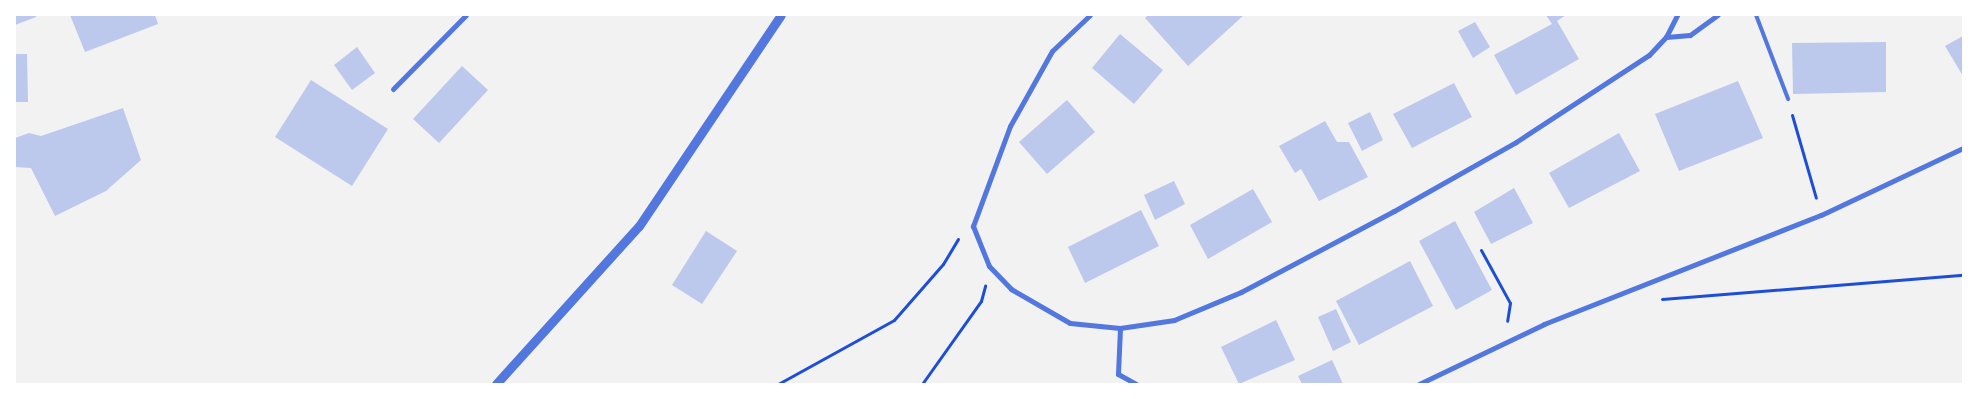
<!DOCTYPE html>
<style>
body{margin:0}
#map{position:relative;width:1978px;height:399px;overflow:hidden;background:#f2f2f2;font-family:"Sofia Sans Condensed",sans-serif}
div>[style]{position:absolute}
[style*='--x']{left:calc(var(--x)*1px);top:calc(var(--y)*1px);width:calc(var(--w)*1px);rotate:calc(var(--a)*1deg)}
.building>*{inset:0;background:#bdc9ec}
.path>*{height:3px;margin:-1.5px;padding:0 1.5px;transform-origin:1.5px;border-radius:1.5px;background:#1d4ed8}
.service>*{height:4px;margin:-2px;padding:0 2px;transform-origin:2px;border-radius:2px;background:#5277de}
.minor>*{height:5px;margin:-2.5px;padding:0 2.5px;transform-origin:2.5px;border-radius:2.5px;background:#5277de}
.tertiary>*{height:9px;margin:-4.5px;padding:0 4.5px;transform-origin:4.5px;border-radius:4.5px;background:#5277de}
span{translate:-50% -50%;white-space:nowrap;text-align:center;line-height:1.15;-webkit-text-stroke:4.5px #fff;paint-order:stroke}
.frame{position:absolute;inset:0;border:16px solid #fff;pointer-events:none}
</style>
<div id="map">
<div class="building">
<i style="clip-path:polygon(15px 15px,36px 15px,36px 17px,15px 25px)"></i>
<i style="clip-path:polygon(70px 15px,155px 15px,158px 24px,85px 52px)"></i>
<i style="clip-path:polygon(1148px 15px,1244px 15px,1188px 66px,1145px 18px)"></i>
<i style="clip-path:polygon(1546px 15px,1566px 15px,1557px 21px,1579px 59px,1516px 95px,1494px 55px,1552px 24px)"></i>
<i style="clip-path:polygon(1475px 22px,1490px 47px,1473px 58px,1458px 31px)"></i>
<i style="clip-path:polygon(1120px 34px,1163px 70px,1134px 104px,1092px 68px)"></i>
<i style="clip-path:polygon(1963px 36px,1963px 76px,1945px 46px)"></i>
<i style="clip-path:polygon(1886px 42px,1886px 92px,1793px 94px,1792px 43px)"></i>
<i style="clip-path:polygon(357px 47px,375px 73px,352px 90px,334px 65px)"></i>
<i style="clip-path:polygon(15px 54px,27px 54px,28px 102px,15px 102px)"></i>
<i style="clip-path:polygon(462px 66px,488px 90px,439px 143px,413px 119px)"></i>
<i style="clip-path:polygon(311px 80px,388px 129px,352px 186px,275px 137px)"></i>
<i style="clip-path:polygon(1738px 81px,1763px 138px,1679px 171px,1655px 114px)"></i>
<i style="clip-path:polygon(1454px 83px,1472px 117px,1412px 148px,1393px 114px)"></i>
<i style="clip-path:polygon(1067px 100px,1095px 132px,1047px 174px,1019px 142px)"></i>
<i style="clip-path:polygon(123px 108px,141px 160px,106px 191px,55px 216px,31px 168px,15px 167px,15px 138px,29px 133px,41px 136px)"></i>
<i style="clip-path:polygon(1370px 112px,1383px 140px,1362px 151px,1348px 123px)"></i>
<i style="clip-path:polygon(1325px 121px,1337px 142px,1349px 142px,1368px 177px,1319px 201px,1301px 169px,1295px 173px,1279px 146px)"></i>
<i style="clip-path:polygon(1619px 133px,1640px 171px,1569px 208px,1549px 173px)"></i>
<i style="clip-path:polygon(1174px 181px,1185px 204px,1155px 220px,1144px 195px)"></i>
<i style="clip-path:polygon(1514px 188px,1533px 223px,1491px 244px,1474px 212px)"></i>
<i style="clip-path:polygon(1253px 189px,1272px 222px,1208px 259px,1190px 225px)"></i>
<i style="clip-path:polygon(1141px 210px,1159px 246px,1085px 283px,1068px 247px)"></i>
<i style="clip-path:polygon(1455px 221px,1492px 290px,1456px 310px,1419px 241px)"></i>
<i style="clip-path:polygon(706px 231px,737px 251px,702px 304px,672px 285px)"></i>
<i style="clip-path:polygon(1410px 261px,1433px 306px,1359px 345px,1336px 301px)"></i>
<i style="clip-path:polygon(1336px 309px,1351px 342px,1333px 351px,1318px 317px)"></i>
<i style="clip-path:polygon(1276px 320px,1295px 360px,1239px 384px,1221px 347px)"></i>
<i style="clip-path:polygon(1332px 360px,1343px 384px,1302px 384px,1298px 376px)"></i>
</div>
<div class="path">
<i style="--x:1792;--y:115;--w:86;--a:73.9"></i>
<i style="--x:1481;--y:250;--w:60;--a:61.3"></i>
<i style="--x:1510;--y:303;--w:18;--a:99"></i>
<i style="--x:1662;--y:299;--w:302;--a:-4.6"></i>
<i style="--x:778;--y:384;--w:132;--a:-28.9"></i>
<i style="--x:894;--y:320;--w:74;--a:-48.8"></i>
<i style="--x:943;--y:264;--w:29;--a:-59"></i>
<i style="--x:922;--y:384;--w:102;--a:-54.6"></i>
<i style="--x:981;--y:301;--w:16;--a:-75"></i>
</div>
<div class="service">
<i style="--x:1756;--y:15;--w:90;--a:69.1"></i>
</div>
<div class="minor">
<i style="--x:1090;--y:15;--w:52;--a:136.5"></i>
<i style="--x:1052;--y:51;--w:86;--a:119.2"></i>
<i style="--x:1010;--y:126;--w:107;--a:110.3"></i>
<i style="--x:973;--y:226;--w:43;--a:68.2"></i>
<i style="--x:989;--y:266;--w:32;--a:46"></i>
<i style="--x:1011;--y:289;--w:68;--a:30"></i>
<i style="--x:1070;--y:323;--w:50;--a:5.7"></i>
<i style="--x:1120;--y:328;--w:55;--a:-8.4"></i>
<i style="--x:1174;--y:320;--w:73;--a:-22.7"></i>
<i style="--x:1241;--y:292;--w:173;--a:-27.9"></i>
<i style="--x:1394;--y:211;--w:140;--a:-29.5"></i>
<i style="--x:1516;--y:142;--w:159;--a:-33.2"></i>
<i style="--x:1649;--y:55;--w:25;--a:-47"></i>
<i style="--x:1666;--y:37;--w:25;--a:-63"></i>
<i style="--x:1666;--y:37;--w:24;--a:-5"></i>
<i style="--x:1690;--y:35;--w:34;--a:-36"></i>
<i style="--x:393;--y:89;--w:104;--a:-45.4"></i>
<i style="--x:1120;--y:328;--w:46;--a:92.5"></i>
<i style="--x:1118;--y:374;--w:21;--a:29"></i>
<i style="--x:1419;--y:384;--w:139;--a:-25.6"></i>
<i style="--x:1544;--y:324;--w:298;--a:-21.5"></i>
<i style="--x:1821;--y:215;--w:157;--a:-25.3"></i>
</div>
<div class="tertiary">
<i style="--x:496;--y:384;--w:213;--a:-47.9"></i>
<i style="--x:639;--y:226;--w:254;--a:-56.1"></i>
</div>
<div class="frame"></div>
</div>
